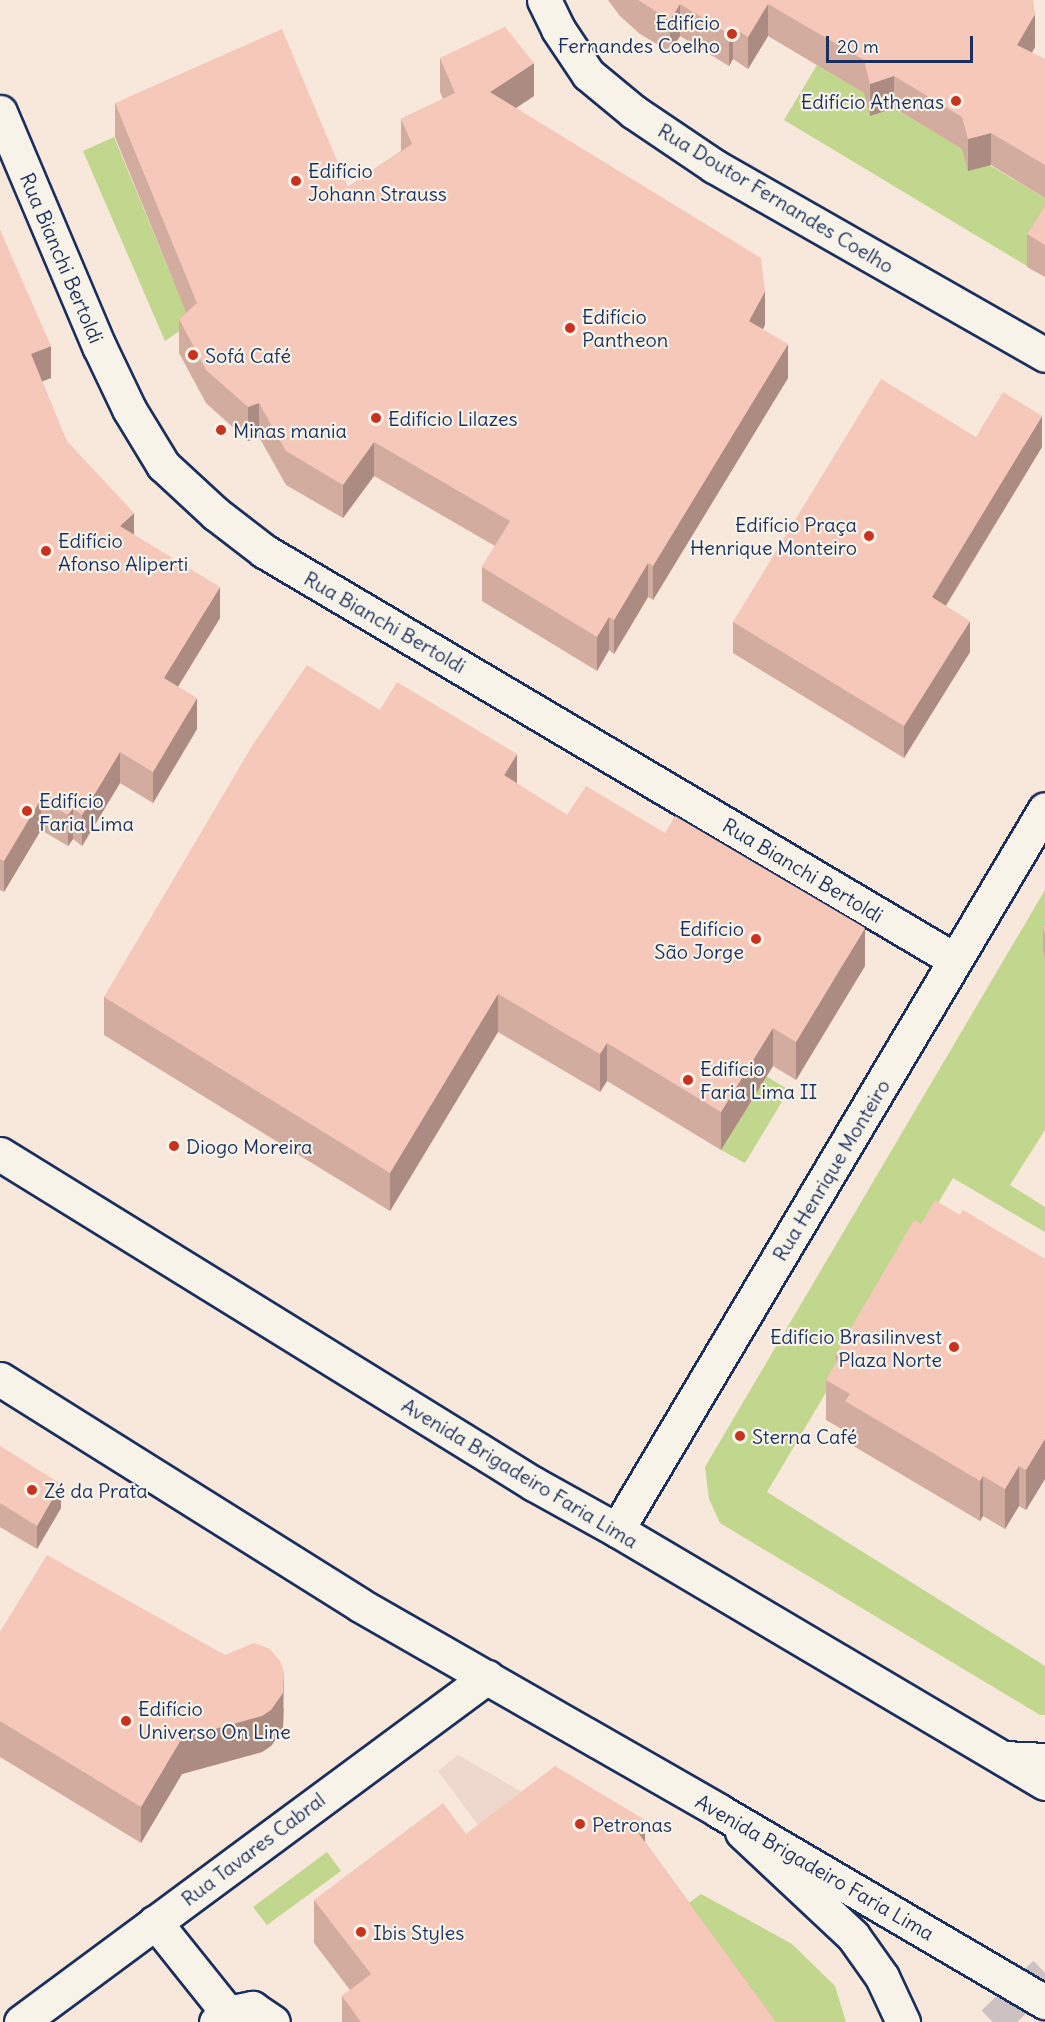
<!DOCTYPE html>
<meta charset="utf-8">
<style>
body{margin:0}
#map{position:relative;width:1045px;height:2022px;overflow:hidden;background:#f8e7db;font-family:Delius,sans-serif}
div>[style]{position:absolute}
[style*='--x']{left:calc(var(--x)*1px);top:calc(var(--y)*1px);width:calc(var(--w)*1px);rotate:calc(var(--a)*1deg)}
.built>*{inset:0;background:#eed7cc}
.green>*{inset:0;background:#c0d78d}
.major-tunnel>*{height:33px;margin-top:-16.5px;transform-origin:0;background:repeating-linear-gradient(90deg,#ccc2c2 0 33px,transparent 0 49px)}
.roads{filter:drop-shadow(2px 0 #1b2f5e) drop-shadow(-2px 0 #1b2f5e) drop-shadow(0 2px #1b2f5e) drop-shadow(0 -2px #1b2f5e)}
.minor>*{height:33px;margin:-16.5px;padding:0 16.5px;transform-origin:16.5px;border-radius:16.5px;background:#f7f3e8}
.major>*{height:33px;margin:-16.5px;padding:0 16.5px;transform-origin:16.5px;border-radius:16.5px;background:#f7f3e8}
.highway>*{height:33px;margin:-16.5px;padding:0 16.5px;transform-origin:16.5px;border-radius:16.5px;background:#f7f3e8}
.wall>*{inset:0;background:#d3aca0}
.shaded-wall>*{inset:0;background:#ac8c82}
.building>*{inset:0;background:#f5c8ba}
.dots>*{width:16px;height:16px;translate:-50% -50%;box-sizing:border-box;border:3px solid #f7f3e8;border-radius:50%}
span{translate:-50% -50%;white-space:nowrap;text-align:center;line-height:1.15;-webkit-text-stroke:4.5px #f7f3e8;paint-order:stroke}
.poi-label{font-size:20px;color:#1b2f5e}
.right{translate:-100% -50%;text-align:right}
.left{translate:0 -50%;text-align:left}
.street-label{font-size:20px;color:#1b2f5e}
.scale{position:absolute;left:826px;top:36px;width:147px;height:27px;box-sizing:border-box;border:3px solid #1b2f5e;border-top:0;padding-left:8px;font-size:18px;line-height:21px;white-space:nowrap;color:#1b2f5e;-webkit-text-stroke:4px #f7f3e8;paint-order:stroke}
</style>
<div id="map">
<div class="built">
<i style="clip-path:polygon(458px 1755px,645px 1863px,678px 1886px,628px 1922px,498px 1852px,438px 1771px)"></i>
</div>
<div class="green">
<i style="clip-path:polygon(817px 65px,866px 94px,870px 116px,892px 107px,1045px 198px,1045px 238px,1027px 266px,784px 120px)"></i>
<i style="clip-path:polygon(114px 137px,173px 280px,222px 302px,165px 341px,83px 151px)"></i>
<i style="clip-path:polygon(1045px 890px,1045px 1130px,1010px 1185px,1045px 1207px,1045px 1232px,953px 1178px,767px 1492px,1045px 1666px,1045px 1715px,1040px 1715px,720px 1523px,709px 1499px,705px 1467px)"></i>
<i style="clip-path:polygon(766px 1076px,789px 1090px,745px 1163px,721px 1150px)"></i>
<i style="clip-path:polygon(327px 1852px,341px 1871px,267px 1925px,253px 1907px)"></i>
<i style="clip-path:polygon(701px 1894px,792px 1944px,835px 1986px,846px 2022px,745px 2022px,669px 1918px)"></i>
</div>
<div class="major-tunnel">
<i style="--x:993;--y:2022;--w:72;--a:-43.9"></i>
</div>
<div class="roads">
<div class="minor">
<i style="--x:544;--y:0;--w:32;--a:64"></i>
<i style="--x:558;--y:29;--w:54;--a:56.3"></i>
<i style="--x:588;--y:74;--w:60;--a:39.6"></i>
<i style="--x:634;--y:112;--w:97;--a:34"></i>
<i style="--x:714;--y:166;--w:381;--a:29.7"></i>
<i style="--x:0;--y:112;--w:254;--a:67.1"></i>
<i style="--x:99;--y:346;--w:70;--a:64.5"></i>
<i style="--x:129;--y:409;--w:66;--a:58.7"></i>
<i style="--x:163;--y:465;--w:72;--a:42.8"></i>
<i style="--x:216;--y:514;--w:61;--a:37.6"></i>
<i style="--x:264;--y:551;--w:803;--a:30.62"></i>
<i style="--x:617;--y:1530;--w:838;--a:-59.31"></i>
<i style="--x:155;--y:1922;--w:117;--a:51.3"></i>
<i style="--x:21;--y:2022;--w:580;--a:-36.51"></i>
<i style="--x:216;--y:2022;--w:15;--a:-37"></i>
<i style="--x:228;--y:2013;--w:25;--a:-12"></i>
<i style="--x:252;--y:2008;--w:25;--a:34"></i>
</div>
<div class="major">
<i style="--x:1004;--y:1758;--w:41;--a:2.8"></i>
<i style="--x:742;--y:1832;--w:152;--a:43.1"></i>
<i style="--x:853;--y:1936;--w:50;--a:54.7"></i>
<i style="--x:882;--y:1977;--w:50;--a:65"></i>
</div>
<div class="highway">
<i style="--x:0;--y:1154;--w:628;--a:31.72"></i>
<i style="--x:534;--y:1484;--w:95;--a:29"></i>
<i style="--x:617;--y:1530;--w:497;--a:30.6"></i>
<i style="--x:0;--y:1379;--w:425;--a:32.1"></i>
<i style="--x:360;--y:1605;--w:414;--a:29.8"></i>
<i style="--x:719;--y:1811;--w:378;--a:30.4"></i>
</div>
</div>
<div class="wall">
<i style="clip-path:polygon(608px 0,1033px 0,1035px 47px,1032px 53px,1045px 59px,1045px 198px,991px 165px,968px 171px,962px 149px,894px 108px,870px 116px,864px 93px,768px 36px,748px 69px,733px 59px,729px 66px,680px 36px,670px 52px,640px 34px,620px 16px)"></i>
<i style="clip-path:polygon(440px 58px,534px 96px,516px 108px,765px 325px,763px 329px,788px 378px,653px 600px,648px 597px,614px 654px,609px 650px,597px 671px,482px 601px,482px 567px,495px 546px,374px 476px,343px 518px,286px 485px,259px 437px,248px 441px,206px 403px,179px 353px,179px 319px,186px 312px,115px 137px,115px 103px,348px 187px,401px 151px,401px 119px,443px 99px,440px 92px)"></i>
<i style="clip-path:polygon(1045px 206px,1045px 277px,1027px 267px,1027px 234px)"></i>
<i style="clip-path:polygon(0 230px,51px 378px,42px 381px,66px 440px,134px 535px,220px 618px,178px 687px,197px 729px,153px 803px,120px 783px,82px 846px,73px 839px,68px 846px,41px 830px,4px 892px,0 890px)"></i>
<i style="clip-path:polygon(976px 437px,1042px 447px,946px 606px,970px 652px,904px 758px,733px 653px,733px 622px)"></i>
<i style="clip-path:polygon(380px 710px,517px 784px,567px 815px,865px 966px,796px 1080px,773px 1066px,721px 1150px,607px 1081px,600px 1092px,498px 1032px,390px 1211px,104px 1035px,104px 997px)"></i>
<i style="clip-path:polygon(1043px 926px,1045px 926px,1045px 959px,1043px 950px)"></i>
<i style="clip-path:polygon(960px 1215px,1045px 1259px,1045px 1479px,1026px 1510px,1019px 1506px,1005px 1529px,983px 1516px,980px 1521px,845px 1441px,845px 1431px,826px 1420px,826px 1380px,836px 1363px,836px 1354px,921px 1224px)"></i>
<i style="clip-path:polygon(0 1446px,61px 1508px,37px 1549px,0 1527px)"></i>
<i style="clip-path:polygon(0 1632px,284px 1708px,283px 1729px,271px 1746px,262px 1752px,182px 1774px,141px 1843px,0 1757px)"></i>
<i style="clip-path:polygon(466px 1834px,645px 1842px,776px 2022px,342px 2022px,342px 1996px,350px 1990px,314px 1943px,314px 1900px)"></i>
</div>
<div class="shaded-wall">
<i style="clip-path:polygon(680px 4px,680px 36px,670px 52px,670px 20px)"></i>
<i style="clip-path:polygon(768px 4px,768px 36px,748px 69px,748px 37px)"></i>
<i style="clip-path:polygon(1035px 14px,1035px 47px,1017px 77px,1017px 45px)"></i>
<i style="clip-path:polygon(733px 27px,733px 59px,729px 66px,729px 34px)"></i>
<i style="clip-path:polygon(534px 63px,534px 96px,490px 125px,490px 92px)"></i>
<i style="clip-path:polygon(894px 76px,894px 108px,870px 116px,870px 84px)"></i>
<i style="clip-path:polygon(991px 133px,991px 165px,968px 171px,968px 139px)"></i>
<i style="clip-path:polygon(765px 291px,765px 325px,749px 355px,749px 321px)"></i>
<i style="clip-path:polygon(788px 344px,788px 378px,653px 600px,653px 566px)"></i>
<i style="clip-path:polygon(51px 346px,51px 378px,31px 386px,31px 354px)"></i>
<i style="clip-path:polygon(259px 403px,259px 437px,248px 441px,248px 407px)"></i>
<i style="clip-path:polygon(1042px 416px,1042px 447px,932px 628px,932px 597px)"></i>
<i style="clip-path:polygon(374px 442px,374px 476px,343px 518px,343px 485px)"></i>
<i style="clip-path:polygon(134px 513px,134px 544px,120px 526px)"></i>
<i style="clip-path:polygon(648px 563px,648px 597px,614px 654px,614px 620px)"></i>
<i style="clip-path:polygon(220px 587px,220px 618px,164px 709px,164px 678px)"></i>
<i style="clip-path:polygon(609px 617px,609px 650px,597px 671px,597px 637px)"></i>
<i style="clip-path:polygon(970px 621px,970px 652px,904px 758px,904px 726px)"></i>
<i style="clip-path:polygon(197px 698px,197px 729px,153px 803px,153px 772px)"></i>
<i style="clip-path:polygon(120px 752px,120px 783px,82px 846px,82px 815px)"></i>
<i style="clip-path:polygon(517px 754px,517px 792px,504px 775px)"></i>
<i style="clip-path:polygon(41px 799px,41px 830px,4px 892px,4px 861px)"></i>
<i style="clip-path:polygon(73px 808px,73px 839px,68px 846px,68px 815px)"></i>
<i style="clip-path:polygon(865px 928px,865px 966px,796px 1080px,796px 1042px)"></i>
<i style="clip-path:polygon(498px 994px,498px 1032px,390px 1211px,390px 1173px)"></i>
<i style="clip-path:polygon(773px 1028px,773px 1066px,721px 1150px,721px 1112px)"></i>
<i style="clip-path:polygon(607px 1043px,607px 1081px,600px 1092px,600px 1054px)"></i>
<i style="clip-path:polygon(1045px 1439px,1045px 1479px,1026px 1510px,1026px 1470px)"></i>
<i style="clip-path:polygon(1019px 1466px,1019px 1506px,1005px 1529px,1005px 1489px)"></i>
<i style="clip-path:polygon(983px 1476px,983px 1516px,980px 1521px,980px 1481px)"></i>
<i style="clip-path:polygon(61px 1484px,61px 1508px,37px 1549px,37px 1526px)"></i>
<i style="clip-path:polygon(284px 1672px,283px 1729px,271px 1746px,262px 1752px,182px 1774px,141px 1843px,141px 1807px,182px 1738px)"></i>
<i style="clip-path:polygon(645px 1820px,645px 1863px,634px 1827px)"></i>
</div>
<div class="building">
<i style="clip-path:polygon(638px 0,1033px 0,1035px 14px,1017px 45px,1045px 59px,1045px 165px,991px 133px,968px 139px,962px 117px,894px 76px,870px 84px,864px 60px,768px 4px,748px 37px,733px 27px,729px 34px,680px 4px,670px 20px)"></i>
<i style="clip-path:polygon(505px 27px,534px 63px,490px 92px,761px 258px,765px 291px,749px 321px,788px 344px,653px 566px,648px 563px,614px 620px,609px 617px,597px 637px,482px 567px,510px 521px,374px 442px,343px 485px,286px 451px,259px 403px,248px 407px,206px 370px,179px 319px,197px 303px,115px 103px,282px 29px,348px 187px,412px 144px,401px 119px,455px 93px,440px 58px)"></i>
<i style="clip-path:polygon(1045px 206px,1045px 245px,1027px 234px)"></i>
<i style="clip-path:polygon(0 230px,51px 346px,31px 354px,66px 440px,134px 513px,120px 526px,220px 587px,164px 678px,197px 698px,153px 772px,120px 752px,82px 815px,73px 808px,68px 815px,41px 799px,4px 861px,0 859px)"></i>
<i style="clip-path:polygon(881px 379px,976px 437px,1003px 392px,1042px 416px,932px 597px,970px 621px,904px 726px,733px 622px)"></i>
<i style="clip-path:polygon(307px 665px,380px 710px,397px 682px,517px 754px,504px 775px,567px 815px,586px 786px,665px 833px,675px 816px,865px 928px,796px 1042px,773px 1028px,721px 1112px,607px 1043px,600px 1054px,498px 994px,390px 1173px,104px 997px,252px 746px)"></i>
<i style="clip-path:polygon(1043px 926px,1045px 926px,1045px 935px)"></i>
<i style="clip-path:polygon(935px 1200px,960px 1215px,963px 1210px,1045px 1259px,1045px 1439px,1026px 1470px,1019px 1466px,1005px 1489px,983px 1476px,980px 1481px,845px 1401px,850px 1394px,826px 1380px,839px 1357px,836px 1354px,914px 1220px,921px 1224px)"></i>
<i style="clip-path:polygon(0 1446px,61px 1484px,37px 1526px,0 1503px)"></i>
<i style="clip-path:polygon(47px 1555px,225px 1655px,254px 1643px,270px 1649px,280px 1661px,284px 1672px,283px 1693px,271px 1710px,262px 1716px,182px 1738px,141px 1807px,0 1721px,0 1632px)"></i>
<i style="clip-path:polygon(555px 1766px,645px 1820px,634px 1827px,776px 2022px,361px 2022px,342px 1996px,371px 1974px,314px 1900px,443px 1803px,466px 1834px)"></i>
</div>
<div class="dots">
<i style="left:732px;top:34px;background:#c8321e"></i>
<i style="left:956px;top:101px;background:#c8321e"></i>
<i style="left:296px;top:181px;background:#c8321e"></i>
<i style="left:570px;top:328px;background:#c8321e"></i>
<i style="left:193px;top:355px;background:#c8321e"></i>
<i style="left:376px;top:418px;background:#c8321e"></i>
<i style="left:221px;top:430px;background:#c8321e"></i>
<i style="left:869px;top:536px;background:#c8321e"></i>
<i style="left:46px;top:551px;background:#c8321e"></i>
<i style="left:27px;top:811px;background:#c8321e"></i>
<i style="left:756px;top:939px;background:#c8321e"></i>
<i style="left:688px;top:1080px;background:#c8321e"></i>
<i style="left:174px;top:1146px;background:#c8321e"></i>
<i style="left:954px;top:1347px;background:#c8321e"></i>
<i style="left:740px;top:1436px;background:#c8321e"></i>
<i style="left:32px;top:1490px;background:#c8321e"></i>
<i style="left:126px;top:1721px;background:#c8321e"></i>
<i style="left:580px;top:1824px;background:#c8321e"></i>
<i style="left:361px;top:1932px;background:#c8321e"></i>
</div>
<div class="poi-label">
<span class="right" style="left:720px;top:34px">Edifício<br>Fernandes Coelho</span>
<span class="right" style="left:944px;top:101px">Edifício Athenas</span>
<span class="left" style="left:308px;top:182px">Edifício<br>Johann Strauss</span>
<span class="left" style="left:582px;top:328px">Edifício<br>Pantheon</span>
<span class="left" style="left:205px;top:355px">Sofá Café</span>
<span class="left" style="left:388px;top:418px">Edifício Lilazes</span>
<span class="left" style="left:233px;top:430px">Minas mania</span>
<span class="right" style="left:857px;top:536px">Edifício Praça<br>Henrique Monteiro</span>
<span class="left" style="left:58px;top:552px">Edifício<br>Afonso Aliperti</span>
<span class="left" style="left:39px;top:812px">Edifício<br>Faria Lima</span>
<span class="right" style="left:744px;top:940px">Edifício<br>São Jorge</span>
<span class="left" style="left:700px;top:1080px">Edifício<br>Faria Lima II</span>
<span class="left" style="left:186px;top:1146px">Diogo Moreira</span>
<span class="right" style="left:942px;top:1348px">Edifício Brasilinvest<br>Plaza Norte</span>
<span class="left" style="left:752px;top:1436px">Sterna Café</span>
<span class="left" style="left:44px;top:1490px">Zé da Prata</span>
<span class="left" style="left:138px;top:1720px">Edifício<br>Universo On Line</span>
<span class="left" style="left:592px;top:1824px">Petronas</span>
<span class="left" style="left:373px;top:1932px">Ibis Styles</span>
</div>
<div class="street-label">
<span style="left:776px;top:198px;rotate:31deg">Rua Doutor Fernandes Coelho</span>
<span style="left:62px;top:258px;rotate:67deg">Rua Bianchi Bertoldi</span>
<span style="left:385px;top:622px;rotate:30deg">Rua Bianchi Bertoldi</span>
<span style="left:803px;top:870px;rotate:31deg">Rua Bianchi Bertoldi</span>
<span style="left:831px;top:1170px;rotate:-59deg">Rua Henrique Monteiro</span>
<span style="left:520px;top:1473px;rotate:31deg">Avenida Brigadeiro Faria Lima</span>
<span style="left:253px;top:1849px;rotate:-37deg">Rua Tavares Cabral</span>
<span style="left:815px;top:1867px;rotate:30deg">Avenida Brigadeiro Faria Lima</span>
</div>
<div class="scale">20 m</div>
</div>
